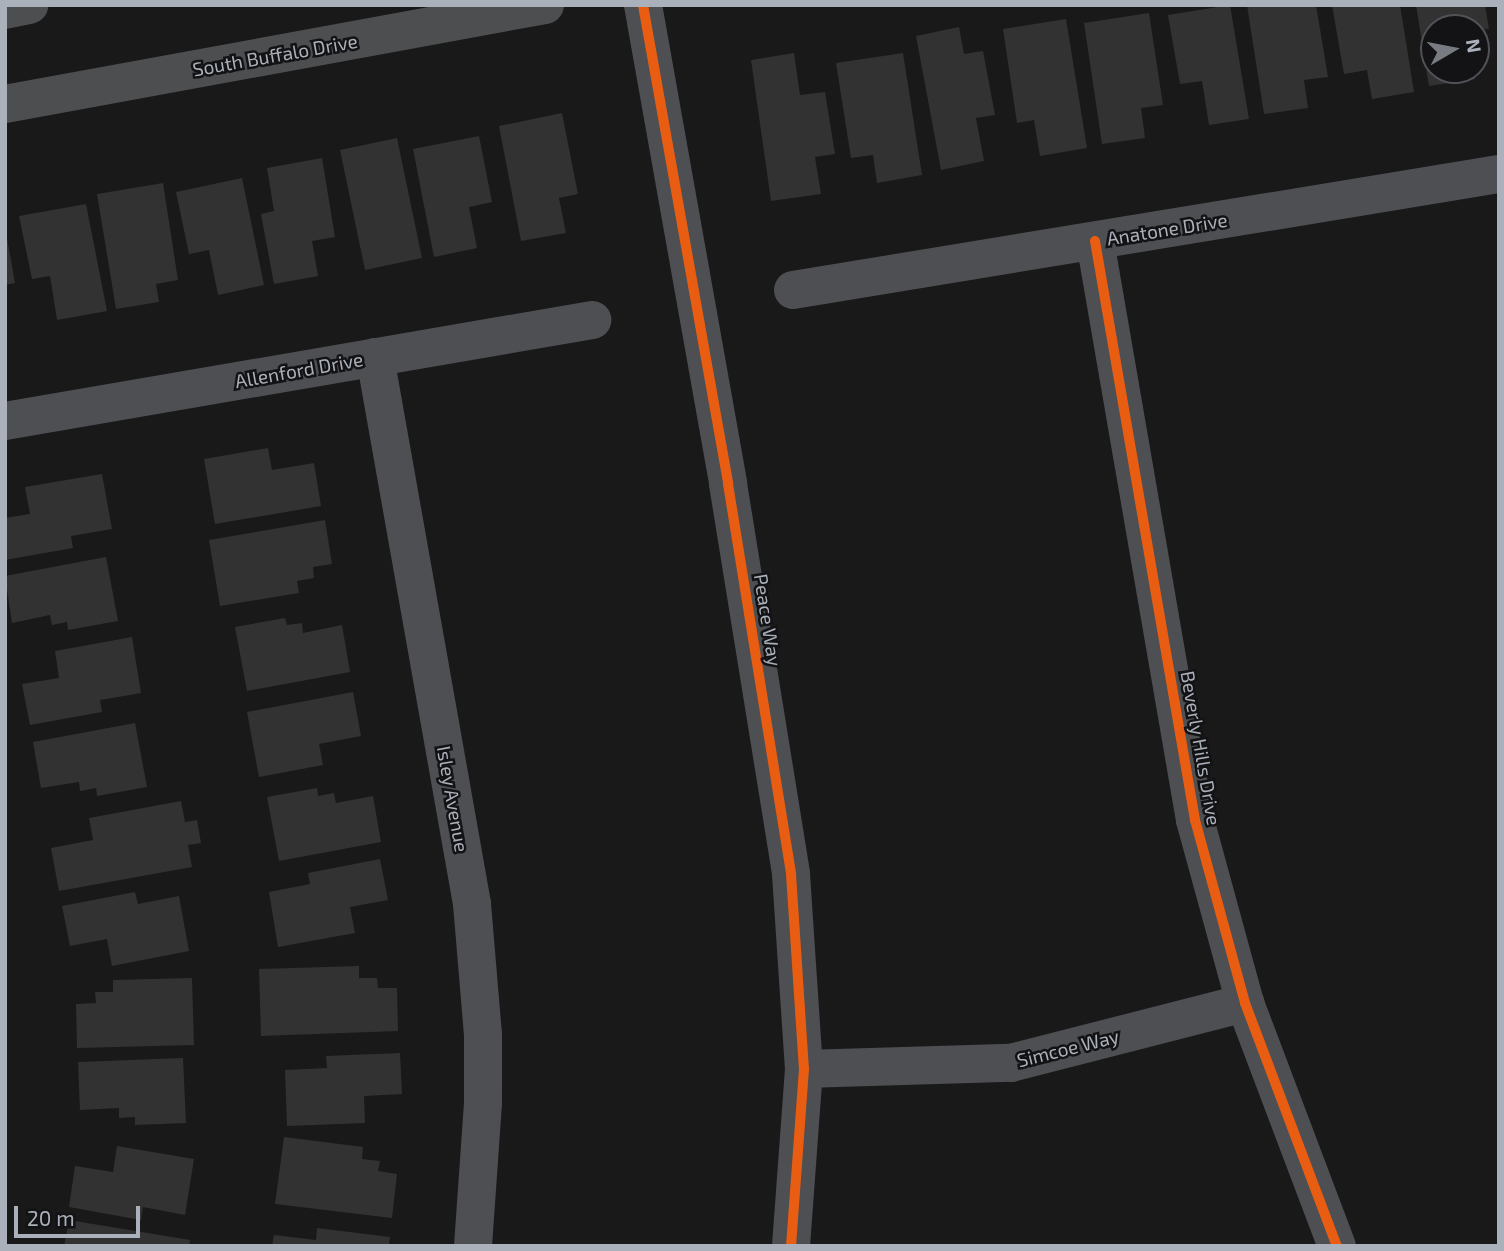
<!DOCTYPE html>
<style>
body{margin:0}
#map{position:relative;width:1504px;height:1251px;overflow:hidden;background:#191919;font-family:"Exo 2",sans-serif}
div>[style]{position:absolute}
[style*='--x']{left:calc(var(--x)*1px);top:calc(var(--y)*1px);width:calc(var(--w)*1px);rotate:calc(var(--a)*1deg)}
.building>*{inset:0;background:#323233}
.minor>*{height:38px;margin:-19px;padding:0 19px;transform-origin:19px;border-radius:19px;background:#4d4f52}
.tertiary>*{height:38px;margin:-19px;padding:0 19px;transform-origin:19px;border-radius:19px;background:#4d4f52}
.secondary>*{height:38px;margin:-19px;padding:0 19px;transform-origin:19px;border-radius:19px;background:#4c4e50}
.cycleway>*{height:10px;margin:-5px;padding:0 5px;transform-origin:5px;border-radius:5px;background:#e95d12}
span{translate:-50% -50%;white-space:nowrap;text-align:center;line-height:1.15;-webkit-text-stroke:5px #131315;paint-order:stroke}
.street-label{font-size:19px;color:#abb1ba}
.frame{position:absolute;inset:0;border:7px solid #abb1ba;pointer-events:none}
.north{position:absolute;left:1420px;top:14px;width:70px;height:70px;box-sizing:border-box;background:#131315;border:2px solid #505257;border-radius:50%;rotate:80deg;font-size:19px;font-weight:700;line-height:28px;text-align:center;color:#abb1ba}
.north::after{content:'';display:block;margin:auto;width:24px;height:32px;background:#787c82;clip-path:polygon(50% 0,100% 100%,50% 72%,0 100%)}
.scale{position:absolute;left:14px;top:1206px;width:126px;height:32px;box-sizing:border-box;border:4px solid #abb1ba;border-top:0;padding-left:9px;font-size:21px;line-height:24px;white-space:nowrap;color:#abb1ba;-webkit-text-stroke:5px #131315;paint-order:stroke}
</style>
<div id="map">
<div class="building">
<i style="clip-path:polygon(1230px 5px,1249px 119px,1209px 125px,1202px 81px,1180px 84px,1168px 15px)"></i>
<i style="clip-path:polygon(1247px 5px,1316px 5px,1328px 77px,1304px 80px,1308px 108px,1264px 114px)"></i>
<i style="clip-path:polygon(1332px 5px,1400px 5px,1414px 92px,1372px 99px,1367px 70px,1344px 74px)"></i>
<i style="clip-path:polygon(1416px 5px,1485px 5px,1489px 29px,1434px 28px,1434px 70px,1474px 70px,1475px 79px,1429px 86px)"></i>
<i style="clip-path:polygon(1149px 13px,1163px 105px,1141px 108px,1145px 138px,1102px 144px,1084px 23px)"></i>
<i style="clip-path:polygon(1066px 19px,1087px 148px,1040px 156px,1034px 120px,1017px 123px,1003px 29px)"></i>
<i style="clip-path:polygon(959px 27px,964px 54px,983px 51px,995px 115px,976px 118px,984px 161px,941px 170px,916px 36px)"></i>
<i style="clip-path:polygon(794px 53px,800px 95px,825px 92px,835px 154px,815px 157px,821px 194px,771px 201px,751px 60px)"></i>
<i style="clip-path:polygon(903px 53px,922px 175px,877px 183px,873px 155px,851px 158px,836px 63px)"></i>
<i style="clip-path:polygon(562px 113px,578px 194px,559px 198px,566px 233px,521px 241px,499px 126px)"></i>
<i style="clip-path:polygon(479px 136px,492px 202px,469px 207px,477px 248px,434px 257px,413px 149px)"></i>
<i style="clip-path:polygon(397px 138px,422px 258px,365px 270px,340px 150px)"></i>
<i style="clip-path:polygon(322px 158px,335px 237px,312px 241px,318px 276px,274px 284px,261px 214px,274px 211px,267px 168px)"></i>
<i style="clip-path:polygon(242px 178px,264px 285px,218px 295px,209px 250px,189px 254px,176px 192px)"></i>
<i style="clip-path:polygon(163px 183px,178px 280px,156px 284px,159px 302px,116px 309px,97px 194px)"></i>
<i style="clip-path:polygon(86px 204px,107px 311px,57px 320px,50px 276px,32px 279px,19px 216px)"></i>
<i style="clip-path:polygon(5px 227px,15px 283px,5px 285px)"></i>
<i style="clip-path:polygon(268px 448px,272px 470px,314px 463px,321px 506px,215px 524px,204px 459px)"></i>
<i style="clip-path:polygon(102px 474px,112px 529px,71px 536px,73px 548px,5px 560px,5px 518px,30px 514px,25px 487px)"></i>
<i style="clip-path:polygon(325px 520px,332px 564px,313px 567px,314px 578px,297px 581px,299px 593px,220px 606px,209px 540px)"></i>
<i style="clip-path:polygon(106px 557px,118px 621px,68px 630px,67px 622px,52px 625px,50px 615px,12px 623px,5px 576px)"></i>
<i style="clip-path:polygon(285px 618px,287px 625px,302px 623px,303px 633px,342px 625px,350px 672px,247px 691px,235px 627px)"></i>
<i style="clip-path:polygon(132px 637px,141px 693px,100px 700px,102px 712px,30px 725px,22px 684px,59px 678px,55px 651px)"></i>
<i style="clip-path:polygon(353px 692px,361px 736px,319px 744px,323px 765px,259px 777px,247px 712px)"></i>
<i style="clip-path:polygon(135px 723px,147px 787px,97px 796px,96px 788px,80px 791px,79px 782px,41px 788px,33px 742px)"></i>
<i style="clip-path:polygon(317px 788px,318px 796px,334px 793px,336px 803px,373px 796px,381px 842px,279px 861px,267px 797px)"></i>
<i style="clip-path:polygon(181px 801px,185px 822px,197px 820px,201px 843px,188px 845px,192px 867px,59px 891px,51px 848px,93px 840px,89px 818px)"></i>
<i style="clip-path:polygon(380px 859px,388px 900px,350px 907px,355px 933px,278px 947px,269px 892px,310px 884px,308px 873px)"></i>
<i style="clip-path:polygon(135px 892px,138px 904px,179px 896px,189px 951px,112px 966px,107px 939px,70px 946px,62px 906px)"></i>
<i style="clip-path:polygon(359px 966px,359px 978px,377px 978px,378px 988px,397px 988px,398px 1031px,261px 1036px,259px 969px)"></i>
<i style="clip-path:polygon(192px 978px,194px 1045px,77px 1048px,76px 1004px,96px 1003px,95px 992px,113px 992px,113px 980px)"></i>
<i style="clip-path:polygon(400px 1053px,402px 1094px,364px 1096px,365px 1123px,287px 1126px,285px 1070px,327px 1068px,326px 1056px)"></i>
<i style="clip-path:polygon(183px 1058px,186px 1123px,135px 1125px,135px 1117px,119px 1118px,119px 1108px,80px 1110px,78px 1062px)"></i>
<i style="clip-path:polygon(284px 1137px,363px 1147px,362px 1159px,380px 1161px,378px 1171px,397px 1174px,392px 1218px,275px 1204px)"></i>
<i style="clip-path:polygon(117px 1146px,194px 1159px,185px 1215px,143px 1207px,141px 1220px,69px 1207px,75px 1166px,113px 1172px)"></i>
<i style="clip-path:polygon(69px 1220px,190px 1240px,189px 1246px,64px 1246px)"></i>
<i style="clip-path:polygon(317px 1228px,390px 1237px,389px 1246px,272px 1246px,274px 1235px,316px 1240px)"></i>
</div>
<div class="minor">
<i style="--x:1095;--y:241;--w:588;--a:80.2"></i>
<i style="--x:1195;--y:820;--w:190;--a:74.7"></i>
<i style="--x:1245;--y:1003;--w:260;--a:69.3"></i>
<i style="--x:793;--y:290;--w:715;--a:-9.33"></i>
<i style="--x:375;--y:357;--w:556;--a:79.94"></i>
<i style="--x:472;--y:904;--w:131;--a:85.2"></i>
<i style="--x:483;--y:1035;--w:68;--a:90"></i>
<i style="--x:483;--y:1103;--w:143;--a:94"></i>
<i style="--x:5;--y:421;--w:596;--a:-9.76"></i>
<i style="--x:804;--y:1069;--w:207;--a:-1.7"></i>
<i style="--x:1011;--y:1063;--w:242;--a:-14.4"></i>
</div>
<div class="tertiary">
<i style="--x:643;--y:5;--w:486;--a:79.9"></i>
<i style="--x:728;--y:484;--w:395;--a:80.8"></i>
<i style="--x:791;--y:874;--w:195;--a:86.2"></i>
<i style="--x:804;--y:1069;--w:177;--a:94.2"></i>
</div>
<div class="secondary">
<i style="--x:5;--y:10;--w:25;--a:-12"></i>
<i style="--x:5;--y:104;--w:549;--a:-10.39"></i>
</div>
<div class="cycleway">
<i style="--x:643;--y:5;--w:486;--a:79.9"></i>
<i style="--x:728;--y:484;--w:395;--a:80.8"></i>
<i style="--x:791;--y:874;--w:195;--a:86.2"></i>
<i style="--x:804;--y:1069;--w:177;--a:94.2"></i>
<i style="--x:1095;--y:241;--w:588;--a:80.2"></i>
<i style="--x:1195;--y:820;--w:190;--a:74.7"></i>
<i style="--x:1245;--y:1003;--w:260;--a:69.3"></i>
</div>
<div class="street-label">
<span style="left:275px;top:55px;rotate:-10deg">South Buffalo Drive</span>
<span style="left:1167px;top:229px;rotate:-9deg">Anatone Drive</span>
<span style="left:299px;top:370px;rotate:-10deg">Allenford Drive</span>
<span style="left:768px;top:620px;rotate:81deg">Peace Way</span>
<span style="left:1201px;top:748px;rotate:80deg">Beverly Hills Drive</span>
<span style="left:453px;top:799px;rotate:80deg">Isley Avenue</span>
<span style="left:1068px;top:1048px;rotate:-14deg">Simcoe Way</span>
</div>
<div class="frame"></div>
<div class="north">N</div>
<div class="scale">20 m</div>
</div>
